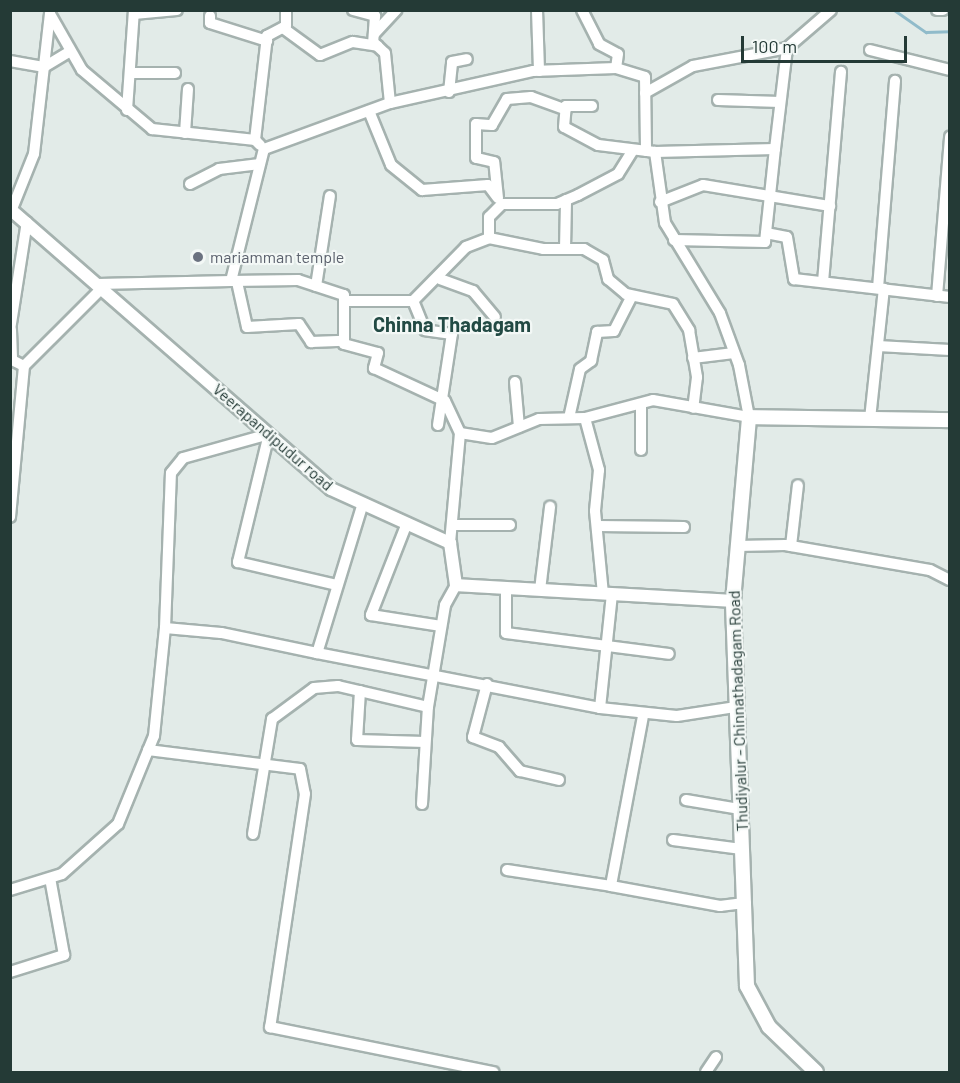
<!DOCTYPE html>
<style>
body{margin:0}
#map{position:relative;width:960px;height:1083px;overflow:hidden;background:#e2ebe8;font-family:Barlow,sans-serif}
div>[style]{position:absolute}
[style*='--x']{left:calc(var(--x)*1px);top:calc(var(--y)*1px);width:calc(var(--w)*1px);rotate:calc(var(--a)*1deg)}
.stream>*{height:3px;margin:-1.5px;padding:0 1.5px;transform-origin:1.5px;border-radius:1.5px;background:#90bbca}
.roads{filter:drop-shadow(2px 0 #a5b2af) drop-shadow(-2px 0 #a5b2af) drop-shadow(0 2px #a5b2af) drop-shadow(0 -2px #a5b2af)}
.minor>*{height:10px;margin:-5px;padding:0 5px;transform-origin:5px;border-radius:5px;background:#fff}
.tertiary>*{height:12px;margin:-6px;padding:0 6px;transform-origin:6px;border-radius:6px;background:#fff}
.secondary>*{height:14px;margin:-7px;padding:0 7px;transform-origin:7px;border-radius:7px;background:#fff}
.dots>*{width:16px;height:16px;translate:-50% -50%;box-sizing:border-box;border:3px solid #f3f8f6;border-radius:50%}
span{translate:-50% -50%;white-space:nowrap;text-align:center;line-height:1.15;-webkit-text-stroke:4.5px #f3f8f6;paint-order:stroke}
.worship-label{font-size:16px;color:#5b616d}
.left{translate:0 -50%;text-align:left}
.street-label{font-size:16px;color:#243a36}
.quarter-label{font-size:20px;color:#224a44;font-weight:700}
.frame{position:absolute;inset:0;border:12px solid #243a36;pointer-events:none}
.scale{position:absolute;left:741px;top:36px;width:166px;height:27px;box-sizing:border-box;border:3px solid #243a36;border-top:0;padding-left:8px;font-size:18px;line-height:21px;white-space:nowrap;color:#243a36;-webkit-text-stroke:4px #f3f8f6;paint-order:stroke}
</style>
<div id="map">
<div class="stream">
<i style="--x:894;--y:10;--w:39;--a:35"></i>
<i style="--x:926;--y:32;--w:24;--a:-2"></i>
</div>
<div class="roads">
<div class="minor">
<i style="--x:353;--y:10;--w:23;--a:15"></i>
<i style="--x:375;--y:16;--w:26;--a:94"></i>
<i style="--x:373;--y:42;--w:16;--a:43"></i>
<i style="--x:385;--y:53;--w:50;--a:84.3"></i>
<i style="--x:537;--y:10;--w:61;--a:88.1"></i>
<i style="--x:582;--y:10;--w:38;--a:63"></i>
<i style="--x:599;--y:44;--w:21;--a:28"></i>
<i style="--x:618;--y:54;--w:14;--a:98"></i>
<i style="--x:937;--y:10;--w:6;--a:0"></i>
<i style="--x:50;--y:14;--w:64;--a:60.3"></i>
<i style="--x:82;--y:70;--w:92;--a:40.1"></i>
<i style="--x:152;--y:129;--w:104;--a:6.1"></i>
<i style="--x:134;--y:14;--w:43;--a:-5.3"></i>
<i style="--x:210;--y:16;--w:7;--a:90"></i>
<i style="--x:210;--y:23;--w:60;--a:17.5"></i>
<i style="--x:283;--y:28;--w:46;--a:36.1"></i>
<i style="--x:320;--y:55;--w:35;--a:-22"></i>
<i style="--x:353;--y:42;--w:25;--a:9"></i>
<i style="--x:374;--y:34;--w:33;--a:-47"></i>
<i style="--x:870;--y:50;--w:82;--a:14"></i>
<i style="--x:10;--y:61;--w:35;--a:10"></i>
<i style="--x:44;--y:67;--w:31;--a:-31"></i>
<i style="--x:130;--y:73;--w:45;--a:0"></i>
<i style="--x:449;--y:92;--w:30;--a:-84"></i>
<i style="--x:452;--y:62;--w:15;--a:-11"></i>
<i style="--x:645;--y:93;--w:55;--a:-29.4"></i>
<i style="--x:693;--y:66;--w:96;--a:-10.8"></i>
<i style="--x:718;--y:100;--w:62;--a:1.8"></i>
<i style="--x:127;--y:110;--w:100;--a:-86"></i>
<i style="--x:369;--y:111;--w:58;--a:67.8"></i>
<i style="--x:391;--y:165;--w:40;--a:39"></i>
<i style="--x:422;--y:190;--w:66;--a:-4.3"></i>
<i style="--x:488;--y:185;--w:15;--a:53"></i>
<i style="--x:185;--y:133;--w:44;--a:-86.1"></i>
<i style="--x:260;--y:145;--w:7;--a:-135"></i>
<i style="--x:255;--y:140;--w:105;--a:-83.4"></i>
<i style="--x:267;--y:36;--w:21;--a:-28"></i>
<i style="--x:286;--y:26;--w:16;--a:-90"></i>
<i style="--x:633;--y:150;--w:28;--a:122"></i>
<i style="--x:618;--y:174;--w:45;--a:152.3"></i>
<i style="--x:578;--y:195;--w:23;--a:157"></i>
<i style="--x:557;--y:204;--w:55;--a:180"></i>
<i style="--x:502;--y:204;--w:18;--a:135"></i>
<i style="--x:489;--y:217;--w:21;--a:90"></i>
<i style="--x:489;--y:238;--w:55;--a:11.5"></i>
<i style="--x:543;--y:249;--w:41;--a:0"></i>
<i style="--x:584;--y:249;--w:22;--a:30"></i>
<i style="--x:603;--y:260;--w:20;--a:75"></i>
<i style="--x:608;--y:279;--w:23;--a:40"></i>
<i style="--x:626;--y:294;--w:48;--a:12"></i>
<i style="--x:673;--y:304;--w:31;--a:58"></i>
<i style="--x:689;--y:330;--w:48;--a:80.3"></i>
<i style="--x:697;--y:377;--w:31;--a:97"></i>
<i style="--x:655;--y:152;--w:120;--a:-1.4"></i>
<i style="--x:775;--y:149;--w:102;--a:-83.2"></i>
<i style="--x:787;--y:48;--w:58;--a:-40.8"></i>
<i style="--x:190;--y:184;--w:33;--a:-27"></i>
<i style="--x:219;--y:169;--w:41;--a:-7"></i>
<i style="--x:498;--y:198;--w:36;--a:-96"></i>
<i style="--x:494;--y:162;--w:18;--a:-167"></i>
<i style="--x:476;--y:158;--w:34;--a:-90"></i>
<i style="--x:476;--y:124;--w:16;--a:4"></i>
<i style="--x:492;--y:125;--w:30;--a:-60"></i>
<i style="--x:507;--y:99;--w:24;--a:-5"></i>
<i style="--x:531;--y:97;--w:37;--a:20"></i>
<i style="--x:660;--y:202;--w:46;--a:-21.6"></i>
<i style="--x:703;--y:185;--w:129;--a:9.4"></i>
<i style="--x:12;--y:209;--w:59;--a:-68.2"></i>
<i style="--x:34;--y:154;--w:141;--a:-83.5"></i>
<i style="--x:766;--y:233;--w:21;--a:11"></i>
<i style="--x:787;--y:237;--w:43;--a:80.5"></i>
<i style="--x:794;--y:279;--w:157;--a:6.6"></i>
<i style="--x:674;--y:240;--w:91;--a:1.3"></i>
<i style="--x:765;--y:242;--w:94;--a:-83.9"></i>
<i style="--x:565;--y:249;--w:49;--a:-88.8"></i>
<i style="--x:440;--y:279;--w:35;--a:20"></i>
<i style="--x:473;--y:291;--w:34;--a:50"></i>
<i style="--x:231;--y:281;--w:67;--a:-0.9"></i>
<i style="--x:298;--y:280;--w:48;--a:18.1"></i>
<i style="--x:344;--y:295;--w:49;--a:90"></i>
<i style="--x:344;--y:344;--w:35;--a:15"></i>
<i style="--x:378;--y:353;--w:16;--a:105"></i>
<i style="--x:374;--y:368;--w:78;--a:24.9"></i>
<i style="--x:445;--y:401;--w:35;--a:65"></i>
<i style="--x:460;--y:433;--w:110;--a:95.2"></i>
<i style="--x:237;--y:282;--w:46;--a:77.5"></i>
<i style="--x:247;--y:327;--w:52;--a:-3.3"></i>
<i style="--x:299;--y:324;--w:22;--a:56"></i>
<i style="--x:311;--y:342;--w:33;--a:-2"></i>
<i style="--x:823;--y:282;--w:211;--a:-85.1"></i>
<i style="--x:98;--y:284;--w:133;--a:-1.3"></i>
<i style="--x:231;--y:281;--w:136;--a:-76"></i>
<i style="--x:264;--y:149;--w:134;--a:-20.1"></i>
<i style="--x:390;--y:103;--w:147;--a:-12.6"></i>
<i style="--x:533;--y:71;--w:83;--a:-2.1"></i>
<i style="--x:616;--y:68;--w:30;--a:17"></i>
<i style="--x:645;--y:77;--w:74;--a:89.2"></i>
<i style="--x:316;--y:286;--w:91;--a:-81.2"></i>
<i style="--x:878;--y:288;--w:208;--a:-85.3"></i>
<i style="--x:937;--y:296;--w:160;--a:-85.3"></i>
<i style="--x:344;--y:301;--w:69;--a:0"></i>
<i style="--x:10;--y:330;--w:109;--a:-81.1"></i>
<i style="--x:11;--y:330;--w:30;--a:88"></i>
<i style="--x:12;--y:360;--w:13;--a:27"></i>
<i style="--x:878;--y:346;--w:72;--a:3.2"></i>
<i style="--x:693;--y:358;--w:41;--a:-7"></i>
<i style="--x:515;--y:382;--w:45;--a:84.9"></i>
<i style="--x:641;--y:404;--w:46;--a:90"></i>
<i style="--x:569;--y:418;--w:50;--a:-77.3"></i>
<i style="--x:580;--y:369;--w:14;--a:-36"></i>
<i style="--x:591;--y:361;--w:30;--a:-78"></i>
<i style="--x:597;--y:332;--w:17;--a:-3"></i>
<i style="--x:614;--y:331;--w:39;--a:-63"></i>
<i style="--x:585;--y:418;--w:54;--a:74.9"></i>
<i style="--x:599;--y:470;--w:41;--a:95.6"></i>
<i style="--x:595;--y:511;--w:83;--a:84.5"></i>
<i style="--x:870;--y:419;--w:131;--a:-83.9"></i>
<i style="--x:438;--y:425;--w:92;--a:-81.3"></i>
<i style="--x:452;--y:334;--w:27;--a:-172"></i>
<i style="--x:425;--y:330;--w:31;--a:-112"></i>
<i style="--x:413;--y:301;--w:76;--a:-45.5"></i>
<i style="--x:466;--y:247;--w:25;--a:-21"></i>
<i style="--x:460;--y:433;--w:32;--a:9"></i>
<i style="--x:492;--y:438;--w:51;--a:-22"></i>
<i style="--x:539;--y:419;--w:46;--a:-1.2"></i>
<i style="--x:585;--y:418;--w:70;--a:-14.8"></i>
<i style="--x:653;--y:400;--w:97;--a:10"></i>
<i style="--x:749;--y:417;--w:53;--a:-100.9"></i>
<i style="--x:739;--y:365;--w:55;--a:-110.1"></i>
<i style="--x:720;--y:313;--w:105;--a:-121.4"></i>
<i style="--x:665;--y:223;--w:72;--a:-98"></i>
<i style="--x:655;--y:152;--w:57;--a:-173"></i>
<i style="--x:598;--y:145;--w:38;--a:-152"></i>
<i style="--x:564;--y:127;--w:21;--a:-85"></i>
<i style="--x:566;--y:106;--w:26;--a:0"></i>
<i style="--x:363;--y:503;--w:157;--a:107"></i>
<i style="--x:317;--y:653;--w:288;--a:11"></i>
<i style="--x:600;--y:708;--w:115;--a:-84"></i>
<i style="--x:10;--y:517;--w:152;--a:-84.7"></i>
<i style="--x:24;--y:366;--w:110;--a:-45"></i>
<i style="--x:407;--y:523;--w:99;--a:111.4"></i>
<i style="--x:371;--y:615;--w:71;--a:8.9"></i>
<i style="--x:453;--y:525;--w:57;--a:0"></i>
<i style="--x:598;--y:526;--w:86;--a:0.7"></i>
<i style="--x:737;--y:546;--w:48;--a:-1.2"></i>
<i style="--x:785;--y:545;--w:147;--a:9.8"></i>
<i style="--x:930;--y:570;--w:22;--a:27"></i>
<i style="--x:791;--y:546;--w:61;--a:-83.5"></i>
<i style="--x:506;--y:588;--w:45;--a:90"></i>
<i style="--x:506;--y:633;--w:164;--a:7.3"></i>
<i style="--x:540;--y:590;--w:84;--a:-83.1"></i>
<i style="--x:317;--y:653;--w:98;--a:-168.2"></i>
<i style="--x:221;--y:633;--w:56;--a:-174.9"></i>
<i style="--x:165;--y:628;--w:155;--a:-87.8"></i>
<i style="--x:171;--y:473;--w:19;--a:-51"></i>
<i style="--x:183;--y:458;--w:89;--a:-15.6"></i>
<i style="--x:269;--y:434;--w:132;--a:103.6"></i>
<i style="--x:238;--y:562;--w:102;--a:13.1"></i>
<i style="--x:487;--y:684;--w:55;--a:104.8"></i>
<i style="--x:473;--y:737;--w:28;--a:21"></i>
<i style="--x:499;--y:747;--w:32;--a:49"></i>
<i style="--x:520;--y:771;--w:40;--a:13"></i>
<i style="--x:360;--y:691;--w:49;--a:93.5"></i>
<i style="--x:357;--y:740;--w:68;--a:1.7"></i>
<i style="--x:600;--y:708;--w:77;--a:5.9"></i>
<i style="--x:677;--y:716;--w:60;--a:-8.7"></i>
<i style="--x:643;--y:716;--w:173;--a:100.7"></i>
<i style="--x:611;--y:886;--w:111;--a:10.4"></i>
<i style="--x:720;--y:906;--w:26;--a:-7"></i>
<i style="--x:148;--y:750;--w:153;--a:7.1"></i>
<i style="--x:300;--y:769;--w:25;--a:79"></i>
<i style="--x:305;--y:794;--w:236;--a:98.5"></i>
<i style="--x:270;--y:1027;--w:228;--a:11.4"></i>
<i style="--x:686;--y:800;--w:55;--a:9.5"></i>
<i style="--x:422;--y:804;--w:97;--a:-86.5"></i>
<i style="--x:428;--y:707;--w:103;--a:-80.5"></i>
<i style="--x:445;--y:605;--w:23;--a:-61"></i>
<i style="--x:253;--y:834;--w:117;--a:-80.6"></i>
<i style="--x:272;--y:719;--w:52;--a:-36.4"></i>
<i style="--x:314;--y:688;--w:24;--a:-5"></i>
<i style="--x:338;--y:686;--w:92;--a:13.1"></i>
<i style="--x:673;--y:840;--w:69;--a:7.5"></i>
<i style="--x:507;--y:870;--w:105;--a:8.7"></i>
<i style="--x:10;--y:890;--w:54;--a:-17.1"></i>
<i style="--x:62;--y:874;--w:75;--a:-41.8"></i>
<i style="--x:118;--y:824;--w:95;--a:-67.8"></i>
<i style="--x:154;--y:736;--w:109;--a:-84.2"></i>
<i style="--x:10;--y:972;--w:57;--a:-17.5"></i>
<i style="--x:64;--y:955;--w:78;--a:-100.3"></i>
<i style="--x:706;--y:1072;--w:18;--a:-56"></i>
</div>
<div class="tertiary">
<i style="--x:10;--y:209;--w:426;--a:41.1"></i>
<i style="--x:331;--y:489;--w:131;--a:24.4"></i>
<i style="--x:450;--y:543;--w:42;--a:81.9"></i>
<i style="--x:456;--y:585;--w:277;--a:3.3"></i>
</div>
<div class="secondary">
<i style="--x:816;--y:1072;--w:65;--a:-136.2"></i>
<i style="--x:769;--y:1027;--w:47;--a:-118.2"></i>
<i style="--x:747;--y:986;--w:385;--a:-92.1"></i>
<i style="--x:733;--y:601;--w:185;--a:-85"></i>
<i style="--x:749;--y:417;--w:201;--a:0.9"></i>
</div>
</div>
<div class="dots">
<i style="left:198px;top:257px;background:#6b7280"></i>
</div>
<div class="worship-label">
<span class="left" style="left:210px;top:257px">mariamman temple</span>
</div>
<div class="street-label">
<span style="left:273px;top:437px;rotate:41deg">Veerapandipudur road</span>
<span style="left:738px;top:711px;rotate:-92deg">Thudiyalur - Chinnathadagam Road</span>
</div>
<div class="quarter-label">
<span style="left:452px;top:324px">Chinna Thadagam</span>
</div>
<div class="frame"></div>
<div class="scale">100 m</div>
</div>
